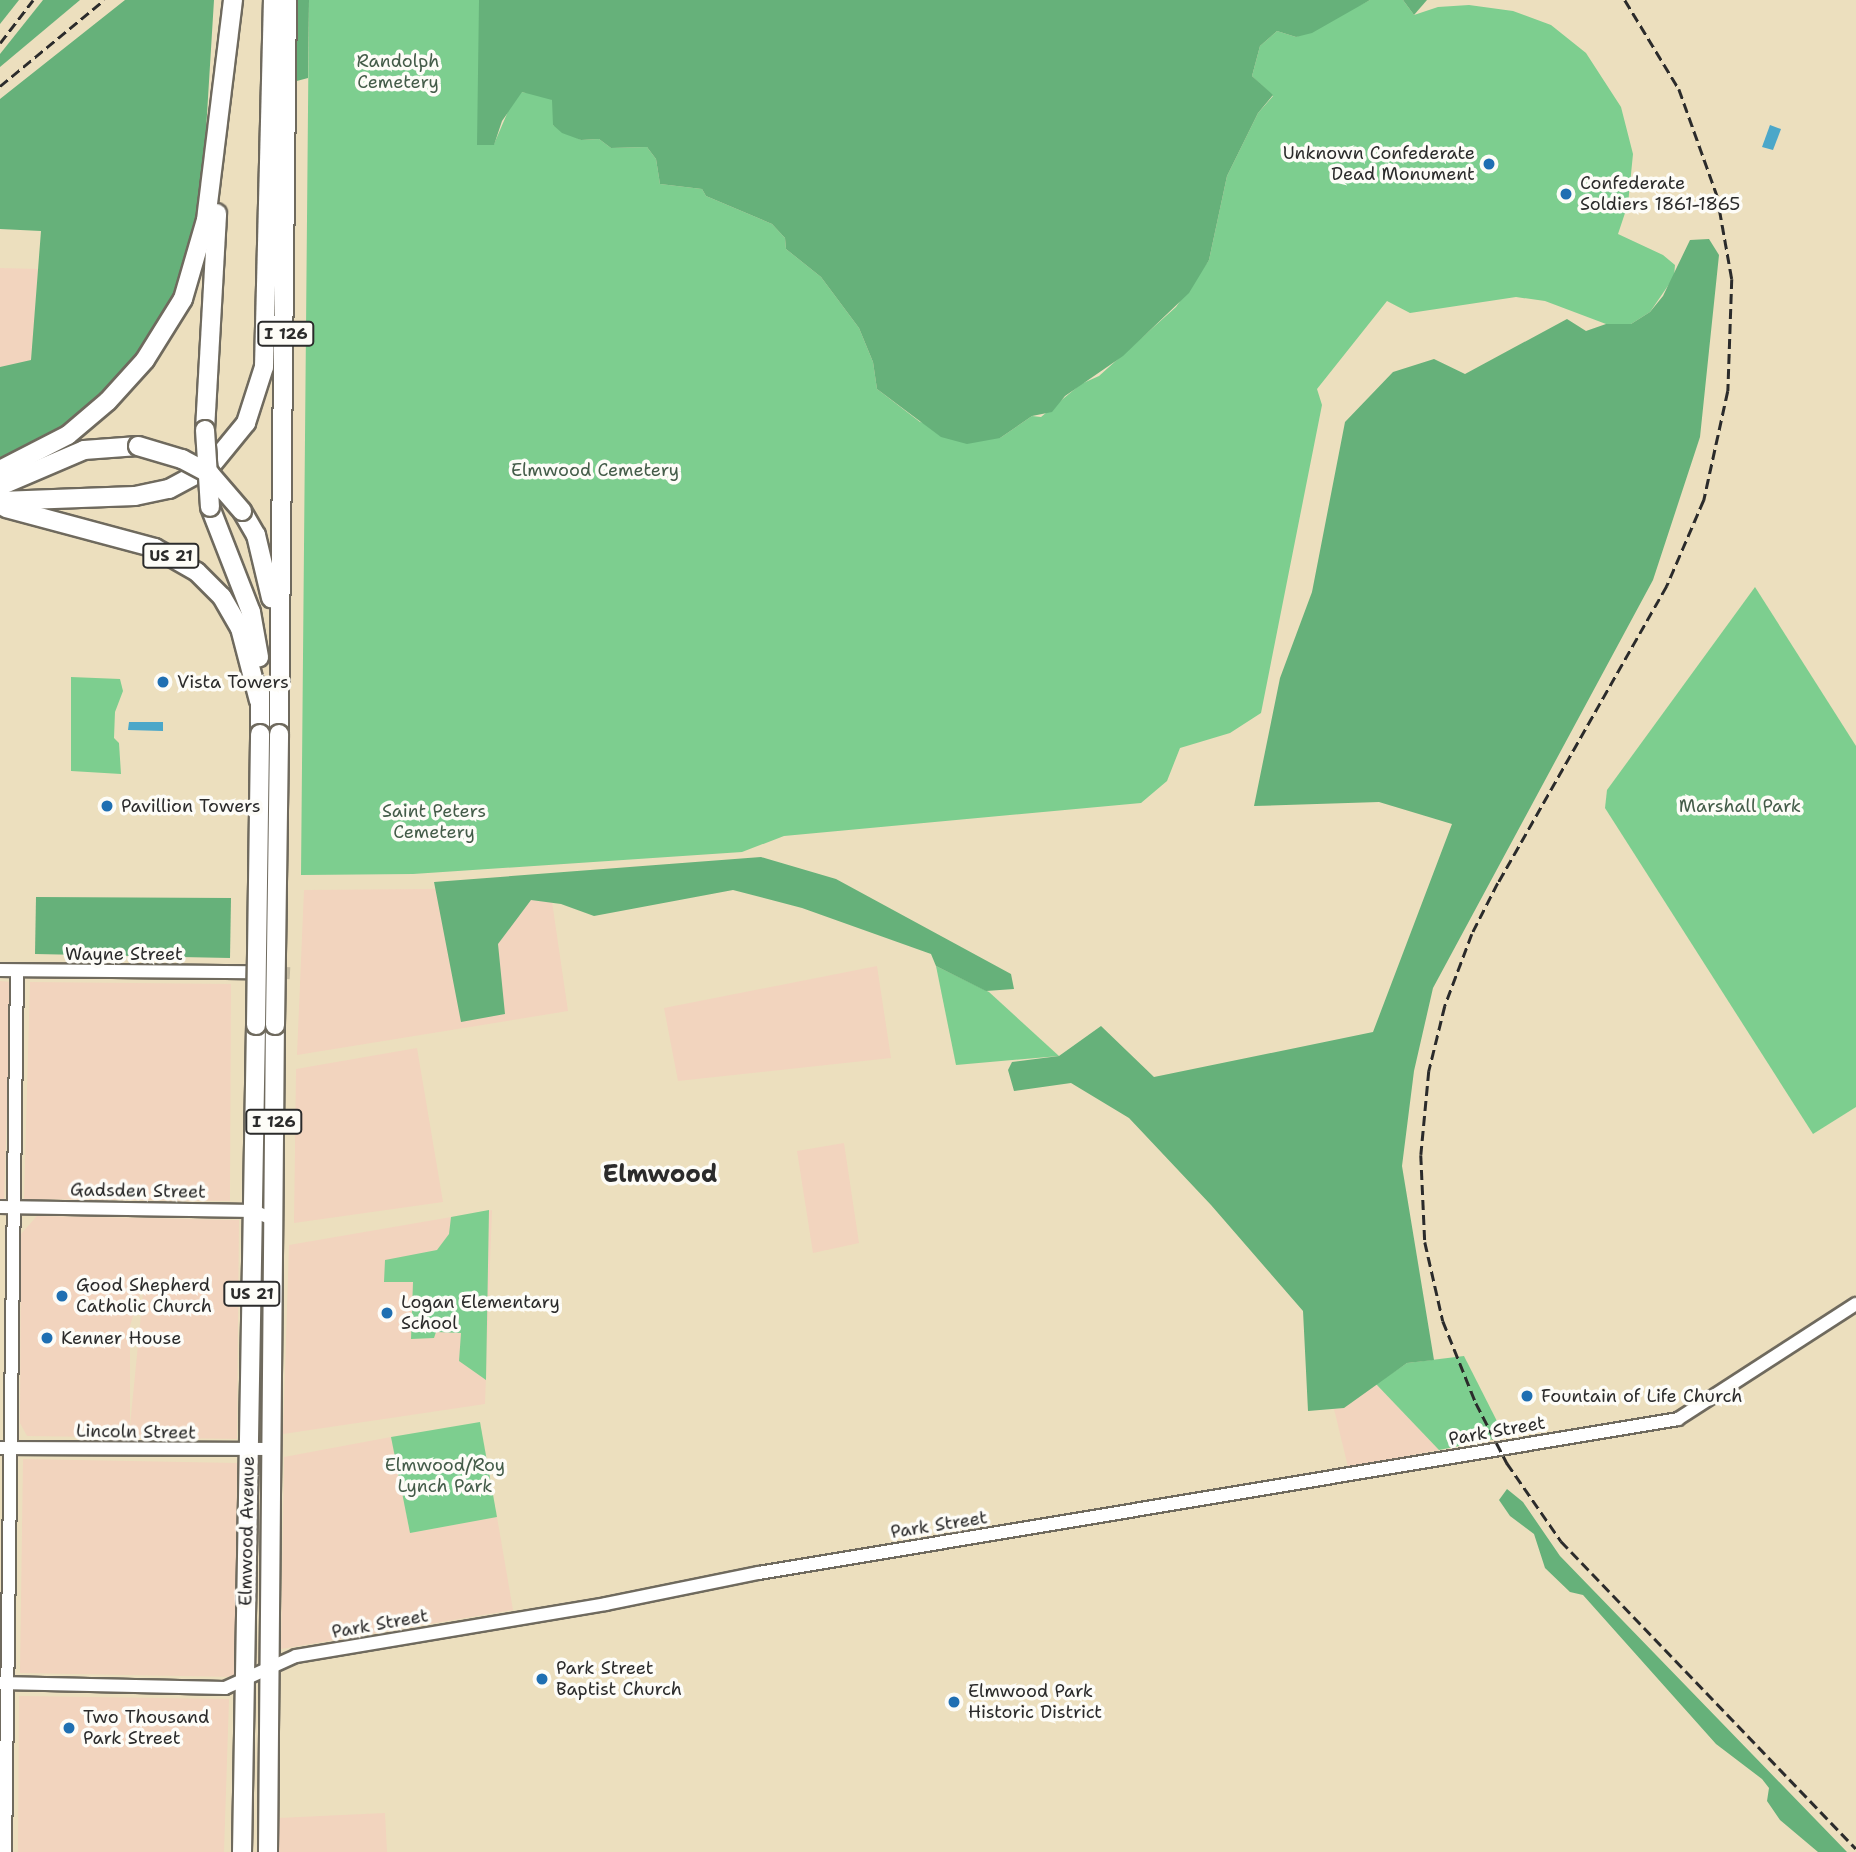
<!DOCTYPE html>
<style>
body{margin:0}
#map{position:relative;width:1856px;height:1852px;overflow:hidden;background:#ecdfbe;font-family:"Shantell Sans",sans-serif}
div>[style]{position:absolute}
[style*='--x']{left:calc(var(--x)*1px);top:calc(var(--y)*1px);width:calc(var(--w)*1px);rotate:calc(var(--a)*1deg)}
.built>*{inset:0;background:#f2d4be}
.green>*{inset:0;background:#7dce8f}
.forest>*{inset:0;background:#66b17a}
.water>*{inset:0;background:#4ba7c9}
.minor-tunnel>*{height:12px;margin-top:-6px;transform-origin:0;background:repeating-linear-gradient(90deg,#c5bba1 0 12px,transparent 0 18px)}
.roads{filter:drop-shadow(2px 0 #6f6a5e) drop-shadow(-2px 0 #6f6a5e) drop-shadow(0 2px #6f6a5e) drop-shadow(0 -2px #6f6a5e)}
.minor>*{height:12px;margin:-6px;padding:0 6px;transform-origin:6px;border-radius:6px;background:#fff}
.highway>*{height:18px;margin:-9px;padding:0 9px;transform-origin:9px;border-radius:9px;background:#fff}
.rail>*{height:2.5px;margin-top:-1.25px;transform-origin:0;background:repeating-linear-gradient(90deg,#2b2b2b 0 10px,transparent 0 15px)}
.bridges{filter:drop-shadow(2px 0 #6f6a5e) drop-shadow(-2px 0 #6f6a5e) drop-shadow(0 2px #6f6a5e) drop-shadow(0 -2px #6f6a5e)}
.highway-bridge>*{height:18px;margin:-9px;padding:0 9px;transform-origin:9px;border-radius:9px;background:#fff}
.dots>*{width:19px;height:19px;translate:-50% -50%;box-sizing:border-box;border:4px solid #fdfcf7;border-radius:50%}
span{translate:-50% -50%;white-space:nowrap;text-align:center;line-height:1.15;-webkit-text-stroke:7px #fdfcf7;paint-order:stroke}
.shield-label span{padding:2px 5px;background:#fdfcf7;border:2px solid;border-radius:5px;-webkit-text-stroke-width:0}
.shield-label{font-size:16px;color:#2b2b2b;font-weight:700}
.park-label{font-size:18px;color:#445c49}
.poi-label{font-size:18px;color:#2b2b2b}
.right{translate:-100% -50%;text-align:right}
.left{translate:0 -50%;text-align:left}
.street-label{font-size:18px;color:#2b2b2b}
.district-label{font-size:24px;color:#2b2b2b;font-weight:700}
</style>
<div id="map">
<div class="built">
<i style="clip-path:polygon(0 268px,38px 269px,31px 360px,1px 392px,0 440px)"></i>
<i style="clip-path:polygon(550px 888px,568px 1011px,297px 1055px,304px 890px)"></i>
<i style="clip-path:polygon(877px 966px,891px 1058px,678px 1081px,664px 1008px)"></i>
<i style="clip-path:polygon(0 981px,11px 982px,4px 1202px,0 1201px)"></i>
<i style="clip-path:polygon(30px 982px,231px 984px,230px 1201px,24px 1199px)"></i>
<i style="clip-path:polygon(417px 1048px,443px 1202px,294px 1223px,296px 1069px)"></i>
<i style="clip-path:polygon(844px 1143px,859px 1243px,813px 1253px,797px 1151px)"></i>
<i style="clip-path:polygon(492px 1210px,485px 1404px,283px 1434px,289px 1245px)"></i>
<i style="clip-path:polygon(evenodd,37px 1216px,239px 1220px,237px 1439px,27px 1436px,20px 1423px,21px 1234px,37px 1216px,140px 1294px,143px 1294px,130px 1426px,130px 1326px,140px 1294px)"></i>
<i style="clip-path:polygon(1376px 1384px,1439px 1450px,1348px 1467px,1334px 1409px,1344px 1408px)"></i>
<i style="clip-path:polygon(391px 1437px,410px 1533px,497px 1517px,513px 1610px,281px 1649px,284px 1457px)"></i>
<i style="clip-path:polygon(23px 1459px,237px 1463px,235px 1677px,20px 1673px)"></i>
<i style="clip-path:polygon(19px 1696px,229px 1699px,224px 1852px,18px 1852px)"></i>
<i style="clip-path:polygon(385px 1813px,387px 1852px,278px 1852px,278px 1818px)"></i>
</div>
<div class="green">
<i style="clip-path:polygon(309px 0,479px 0,480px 55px,494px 144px,512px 102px,521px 92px,541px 94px,553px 100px,553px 125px,581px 140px,599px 139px,611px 148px,647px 147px,656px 159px,660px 184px,702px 189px,706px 196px,772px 224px,785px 238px,786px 249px,821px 277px,859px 328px,873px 362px,877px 389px,920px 422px,1000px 438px,1032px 416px,1041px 417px,1081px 384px,1099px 376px,1176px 307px,1209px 260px,1227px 176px,1258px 113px,1273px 96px,1252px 76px,1260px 46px,1277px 31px,1296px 37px,1370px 0,1403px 0,1414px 15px,1438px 7px,1469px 5px,1513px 11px,1551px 25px,1586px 53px,1621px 107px,1633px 154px,1628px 204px,1618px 234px,1663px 255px,1675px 265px,1674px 277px,1650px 312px,1631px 324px,1606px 324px,1545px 301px,1516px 297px,1410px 313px,1387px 301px,1317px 389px,1322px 405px,1261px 713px,1230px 733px,1180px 748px,1167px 781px,1141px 803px,784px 836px,742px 852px,413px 874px,301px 875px)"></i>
<i style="clip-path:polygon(1755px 587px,1856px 746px,1856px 1107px,1813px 1134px,1605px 808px,1607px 790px)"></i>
<i style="clip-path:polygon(71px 677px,120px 679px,123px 691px,115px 712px,114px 738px,119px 743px,121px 774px,71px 771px)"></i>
<i style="clip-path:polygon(936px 966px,989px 992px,1059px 1056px,956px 1065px)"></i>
<i style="clip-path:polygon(489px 1210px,486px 1380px,459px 1361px,461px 1333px,436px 1332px,434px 1338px,411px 1339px,413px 1282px,384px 1282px,385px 1260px,437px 1250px,449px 1234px,451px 1217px)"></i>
<i style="clip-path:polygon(1464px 1356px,1505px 1437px,1439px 1450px,1376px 1384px,1407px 1363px)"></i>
<i style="clip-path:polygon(480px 1422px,497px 1517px,410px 1533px,391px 1437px)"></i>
</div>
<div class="forest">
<i style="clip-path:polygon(0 0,19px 0,0 24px)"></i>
<i style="clip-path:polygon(43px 0,80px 0,0 67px,0 54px)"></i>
<i style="clip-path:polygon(125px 0,214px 0,201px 212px,180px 289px,141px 355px,74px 422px,0 464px,0 367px,31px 360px,41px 231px,0 229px,0 99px)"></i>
<i style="clip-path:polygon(293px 0,309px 0,308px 78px,293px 82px)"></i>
<i style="clip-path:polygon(479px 0,1370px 0,1312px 33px,1296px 37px,1277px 31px,1260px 46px,1252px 76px,1273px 95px,1258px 113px,1227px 176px,1209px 260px,1189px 293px,1123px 356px,1065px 396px,1052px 412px,1032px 416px,1000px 438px,967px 444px,941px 437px,877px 389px,873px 362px,859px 328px,821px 277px,786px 249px,785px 238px,772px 224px,706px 196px,702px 189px,660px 184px,656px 159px,647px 147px,611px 148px,599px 139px,581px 140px,562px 133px,553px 125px,552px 100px,522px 92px,502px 121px,494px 145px,477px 145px)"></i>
<i style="clip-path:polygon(1403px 0,1427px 0,1414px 15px)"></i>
<i style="clip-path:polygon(1709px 239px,1719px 255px,1700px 437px,1653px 580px,1433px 988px,1414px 1071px,1402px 1166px,1434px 1360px,1407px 1363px,1344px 1408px,1308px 1411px,1303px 1311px,1211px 1205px,1129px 1118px,1071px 1083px,1014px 1091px,1008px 1070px,1012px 1062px,1059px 1056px,1101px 1026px,1154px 1077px,1373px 1032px,1452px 824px,1379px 802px,1254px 806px,1280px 678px,1312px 592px,1345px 422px,1393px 372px,1434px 359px,1465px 374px,1567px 319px,1586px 331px,1606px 324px,1631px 324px,1650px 312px,1663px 296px,1690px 240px)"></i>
<i style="clip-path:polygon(761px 857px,836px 879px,1011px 974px,1014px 989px,986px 991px,936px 966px,931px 954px,802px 908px,733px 890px,594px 916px,561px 904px,531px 900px,498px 944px,505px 1014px,461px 1022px,434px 882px)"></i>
<i style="clip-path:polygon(36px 897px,231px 898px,230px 958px,35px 954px)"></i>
<i style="clip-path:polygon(1507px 1489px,1523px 1502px,1560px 1556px,1847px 1852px,1818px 1852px,1780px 1820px,1767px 1801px,1769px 1788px,1762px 1779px,1716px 1744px,1583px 1595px,1570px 1592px,1545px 1568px,1534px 1534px,1510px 1516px,1499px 1500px)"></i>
</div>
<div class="water">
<i style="clip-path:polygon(1770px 125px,1781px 129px,1773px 150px,1762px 147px)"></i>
<i style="clip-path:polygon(129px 722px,163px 722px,163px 731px,128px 730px)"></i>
</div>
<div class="minor-tunnel">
<i style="--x:268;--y:972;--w:22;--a:3"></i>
</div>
<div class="roads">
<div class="minor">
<i style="--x:0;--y:970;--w:247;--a:0.5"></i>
<i style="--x:0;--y:1207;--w:254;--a:0.9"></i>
<i style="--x:254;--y:1211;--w:22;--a:24"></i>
<i style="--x:0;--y:1448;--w:272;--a:0.2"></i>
<i style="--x:0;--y:1683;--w:225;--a:1.3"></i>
<i style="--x:225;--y:1688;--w:78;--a:-24.3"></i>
<i style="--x:296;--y:1656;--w:314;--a:-9.5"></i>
<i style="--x:606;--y:1604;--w:156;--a:-11.5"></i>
<i style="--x:759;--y:1573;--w:932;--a:-9.51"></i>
<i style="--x:1678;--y:1419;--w:212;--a:-32.9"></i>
<i style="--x:5;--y:1852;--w:881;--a:-89.22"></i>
</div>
<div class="highway">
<i style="--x:205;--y:430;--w:217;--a:-86.8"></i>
<i style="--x:0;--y:470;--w:76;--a:-27.2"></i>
<i style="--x:68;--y:435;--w:52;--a:-40.4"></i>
<i style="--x:108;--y:401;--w:55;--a:-47.9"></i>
<i style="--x:145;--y:360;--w:72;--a:-58.1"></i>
<i style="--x:183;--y:299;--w:82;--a:-73.8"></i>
<i style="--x:206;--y:220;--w:222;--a:-83"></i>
<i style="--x:0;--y:486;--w:91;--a:-23.2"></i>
<i style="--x:84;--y:450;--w:54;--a:-4.2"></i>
<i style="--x:0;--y:501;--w:135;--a:-2.1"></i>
<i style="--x:135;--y:496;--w:35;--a:-12"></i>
<i style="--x:169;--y:489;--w:47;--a:-28.2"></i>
<i style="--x:210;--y:467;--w:57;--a:-50.7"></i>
<i style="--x:246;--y:423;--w:59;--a:-72.2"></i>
<i style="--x:264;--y:367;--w:367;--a:-88.6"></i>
<i style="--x:210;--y:507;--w:113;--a:68.7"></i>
<i style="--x:251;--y:612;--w:46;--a:79.9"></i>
<i style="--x:6;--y:508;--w:154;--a:15"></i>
<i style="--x:155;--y:548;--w:48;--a:29.7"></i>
<i style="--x:197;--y:572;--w:35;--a:45"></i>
<i style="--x:222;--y:597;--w:36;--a:60"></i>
<i style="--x:240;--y:628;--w:75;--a:75.4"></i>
<i style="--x:242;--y:511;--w:28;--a:60"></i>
<i style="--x:256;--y:535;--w:65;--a:76.6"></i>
<i style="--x:260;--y:692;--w:42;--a:90"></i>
<i style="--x:279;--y:734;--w:734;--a:-89.38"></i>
<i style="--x:242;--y:1852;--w:827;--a:-89.03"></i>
<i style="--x:268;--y:1852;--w:827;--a:-89.52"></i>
</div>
</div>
<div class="rail">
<i style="--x:1625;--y:0;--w:104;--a:58.8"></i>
<i style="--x:1679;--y:89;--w:113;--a:70.3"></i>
<i style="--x:1717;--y:195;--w:85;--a:79.9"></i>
<i style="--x:1732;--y:279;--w:112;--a:92"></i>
<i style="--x:1728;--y:391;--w:112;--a:102.4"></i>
<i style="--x:1704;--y:500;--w:94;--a:113.3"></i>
<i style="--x:1667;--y:586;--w:342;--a:119.6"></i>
<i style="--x:1498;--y:883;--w:57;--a:117"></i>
<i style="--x:1472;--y:934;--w:77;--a:110.6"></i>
<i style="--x:1445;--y:1006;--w:67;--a:103.8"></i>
<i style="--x:1429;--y:1071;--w:84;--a:95.4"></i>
<i style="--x:1421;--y:1155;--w:87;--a:87.4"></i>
<i style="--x:1425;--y:1242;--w:81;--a:77.2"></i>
<i style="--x:1443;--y:1321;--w:88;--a:68.1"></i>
<i style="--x:1476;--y:1403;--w:68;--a:62.7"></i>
<i style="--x:1507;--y:1463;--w:95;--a:55.3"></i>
<i style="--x:1561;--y:1541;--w:426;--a:46.2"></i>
<i style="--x:0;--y:43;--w:54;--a:-52.5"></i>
<i style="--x:0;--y:86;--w:135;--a:-39.6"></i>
</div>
<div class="bridges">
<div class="highway-bridge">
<i style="--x:205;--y:430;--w:77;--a:86.3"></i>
<i style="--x:138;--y:446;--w:46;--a:16.5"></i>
<i style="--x:182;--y:459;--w:32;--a:28"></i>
<i style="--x:210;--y:474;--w:49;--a:49.1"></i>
<i style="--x:256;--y:1025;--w:291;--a:-89.2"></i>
<i style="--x:275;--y:1025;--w:291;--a:-89.2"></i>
</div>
</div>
<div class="dots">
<i style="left:1489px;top:164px;background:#1f6fb2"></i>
<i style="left:1566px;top:194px;background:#1f6fb2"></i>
<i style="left:163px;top:682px;background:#1f6fb2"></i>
<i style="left:107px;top:806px;background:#1f6fb2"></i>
<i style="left:62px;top:1296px;background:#1f6fb2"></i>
<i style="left:387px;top:1313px;background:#1f6fb2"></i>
<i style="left:47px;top:1338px;background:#1f6fb2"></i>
<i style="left:1527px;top:1396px;background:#1f6fb2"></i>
<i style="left:542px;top:1679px;background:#1f6fb2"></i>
<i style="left:954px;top:1702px;background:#1f6fb2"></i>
<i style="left:69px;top:1728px;background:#1f6fb2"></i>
</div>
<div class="shield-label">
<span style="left:286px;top:334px">I 126</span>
<span style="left:171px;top:556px">US 21</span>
<span style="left:274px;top:1122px">I 126</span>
<span style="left:252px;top:1294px">US 21</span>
</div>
<div class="park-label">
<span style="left:398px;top:72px">Randolph<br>Cemetery</span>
<span style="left:595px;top:470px">Elmwood Cemetery</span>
<span style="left:1740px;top:806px">Marshall Park</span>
<span style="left:434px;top:822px">Saint Peters<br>Cemetery</span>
<span style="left:445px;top:1476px">Elmwood/Roy<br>Lynch Park</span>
</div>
<div class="poi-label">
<span class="right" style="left:1475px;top:164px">Unknown Confederate<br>Dead Monument</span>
<span class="left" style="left:1580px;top:194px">Confederate<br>Soldiers 1861-1865</span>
<span class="left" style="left:177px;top:682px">Vista Towers</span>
<span class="left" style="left:121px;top:806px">Pavillion Towers</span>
<span class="left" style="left:76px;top:1296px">Good Shepherd<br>Catholic Church</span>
<span class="left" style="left:401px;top:1313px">Logan Elementary<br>School</span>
<span class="left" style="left:61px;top:1338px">Kenner House</span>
<span class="left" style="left:1541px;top:1396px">Fountain of Life Church</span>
<span class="left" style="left:556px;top:1679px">Park Street<br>Baptist Church</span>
<span class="left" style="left:968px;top:1702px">Elmwood Park<br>Historic District</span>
<span class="left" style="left:83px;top:1728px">Two Thousand<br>Park Street</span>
</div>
<div class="street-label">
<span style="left:124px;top:954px">Wayne Street</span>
<span style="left:138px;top:1191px;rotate:1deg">Gadsden Street</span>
<span style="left:1497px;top:1431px;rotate:-10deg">Park Street</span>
<span style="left:136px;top:1432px;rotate:1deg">Lincoln Street</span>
<span style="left:939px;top:1525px;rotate:-9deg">Park Street</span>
<span style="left:247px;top:1531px;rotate:-89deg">Elmwood Avenue</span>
<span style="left:380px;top:1624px;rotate:-10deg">Park Street</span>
</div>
<div class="district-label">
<span style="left:660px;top:1175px">Elmwood</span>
</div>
</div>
